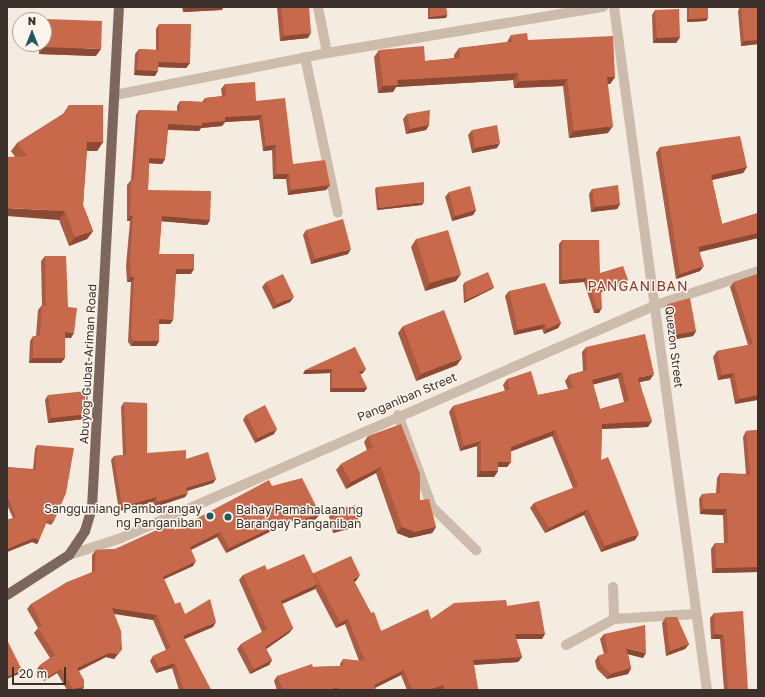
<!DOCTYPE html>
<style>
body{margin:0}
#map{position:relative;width:765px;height:697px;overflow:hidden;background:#f4ebe1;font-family:"Golos Text",sans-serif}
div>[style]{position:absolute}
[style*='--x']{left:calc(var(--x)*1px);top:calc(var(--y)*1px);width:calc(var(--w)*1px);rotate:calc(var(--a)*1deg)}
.minor>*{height:10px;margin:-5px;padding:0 5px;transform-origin:5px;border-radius:5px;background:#cdbbac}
.major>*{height:10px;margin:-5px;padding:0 5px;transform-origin:5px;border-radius:5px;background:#7d675c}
.wall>*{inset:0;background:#ac5a40}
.shaded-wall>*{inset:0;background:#8c4a34}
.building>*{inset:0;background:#c8694b}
.dots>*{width:11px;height:11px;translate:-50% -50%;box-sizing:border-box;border:2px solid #fbf5ee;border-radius:50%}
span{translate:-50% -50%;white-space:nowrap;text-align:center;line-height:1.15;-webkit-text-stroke:3px #fbf5ee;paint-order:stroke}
.street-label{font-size:12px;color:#3b302b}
.poi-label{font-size:12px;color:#3b302b}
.right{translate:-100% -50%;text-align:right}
.left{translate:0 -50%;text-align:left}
.quarter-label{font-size:14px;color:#8c3b22;letter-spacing:1px}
.frame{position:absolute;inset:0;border:8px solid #3b302b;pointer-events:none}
.north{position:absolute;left:12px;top:12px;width:40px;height:40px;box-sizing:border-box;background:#fbf5ee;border:1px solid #aea6a0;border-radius:50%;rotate:0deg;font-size:11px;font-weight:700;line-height:16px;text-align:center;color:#3b302b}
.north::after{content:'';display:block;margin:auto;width:14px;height:18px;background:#1f5a5e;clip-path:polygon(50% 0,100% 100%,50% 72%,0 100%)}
.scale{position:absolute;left:12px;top:667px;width:54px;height:18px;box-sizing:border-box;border:2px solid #3b302b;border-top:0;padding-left:5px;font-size:12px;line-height:14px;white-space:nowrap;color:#3b302b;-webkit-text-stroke:3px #fbf5ee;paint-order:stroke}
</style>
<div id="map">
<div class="minor">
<i style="--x:318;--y:7;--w:47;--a:78.9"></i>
<i style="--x:614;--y:7;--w:689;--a:82.25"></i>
<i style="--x:305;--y:57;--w:159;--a:78.1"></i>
<i style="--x:115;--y:95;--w:216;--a:-11.2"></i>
<i style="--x:327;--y:53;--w:280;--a:-9.5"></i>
<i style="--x:398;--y:415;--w:98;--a:69.7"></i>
<i style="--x:432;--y:507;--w:62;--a:44.3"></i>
<i style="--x:69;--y:555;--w:55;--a:-18.1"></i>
<i style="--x:121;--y:538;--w:584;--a:-23.53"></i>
<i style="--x:656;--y:305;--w:108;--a:-18.4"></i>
<i style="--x:613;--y:587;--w:32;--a:88"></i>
<i style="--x:566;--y:645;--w:55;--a:-28.4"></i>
<i style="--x:614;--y:619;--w:81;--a:-3.5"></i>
</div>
<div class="major">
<i style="--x:7;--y:595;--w:74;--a:-32.8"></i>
<i style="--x:69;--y:555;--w:29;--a:-56"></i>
<i style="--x:85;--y:531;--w:24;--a:-73"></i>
<i style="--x:92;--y:508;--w:502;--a:-86.92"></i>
</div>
<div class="wall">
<i style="clip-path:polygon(182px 7px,223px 7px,222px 10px,183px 12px)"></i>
<i style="clip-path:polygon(277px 7px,309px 7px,308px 38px,280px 41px)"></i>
<i style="clip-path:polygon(428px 7px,450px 7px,446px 7px,447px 15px,446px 18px,428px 19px)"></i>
<i style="clip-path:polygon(687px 7px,708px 7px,708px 18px,706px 21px,687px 22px)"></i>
<i style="clip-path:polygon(740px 7px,758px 7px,758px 44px,741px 46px,738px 11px)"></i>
<i style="clip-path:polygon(655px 10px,680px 37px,676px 43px,653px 43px,652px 15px)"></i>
<i style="clip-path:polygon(45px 19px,96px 56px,39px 54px,39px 44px,44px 44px,44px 21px)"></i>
<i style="clip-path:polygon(159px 24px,190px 63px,186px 68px,158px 67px,155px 76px,134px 75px,135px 54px,139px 49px,156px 50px,156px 29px)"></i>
<i style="clip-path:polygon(511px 35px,528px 40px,615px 77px,610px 84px,608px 84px,608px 133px,569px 138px,563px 86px,514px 88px,513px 80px,396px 87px,393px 92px,378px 93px,374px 57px,379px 50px,425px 61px,454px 58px,454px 55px,459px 48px,507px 42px)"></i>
<i style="clip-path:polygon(225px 84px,256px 101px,293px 164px,330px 185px,326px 190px,288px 195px,286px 179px,273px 179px,272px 150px,263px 151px,259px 120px,225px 122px,222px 126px,201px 128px,199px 131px,168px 130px,165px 159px,162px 164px,149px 163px,148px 190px,210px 220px,207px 225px,161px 221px,159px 254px,191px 274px,176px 274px,173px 320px,170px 324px,159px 324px,159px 341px,156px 346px,131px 346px,128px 342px,131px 282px,127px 282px,126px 266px,130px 221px,127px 221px,127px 185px,131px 180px,136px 115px,139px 110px,177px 111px,177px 106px,180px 101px,202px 102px,205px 98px,222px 96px,221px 89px)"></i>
<i style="clip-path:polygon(69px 105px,103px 142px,97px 151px,87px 151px,83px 205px,93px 231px,87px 239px,69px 246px,59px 220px,11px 151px,17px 143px,63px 114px)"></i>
<i style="clip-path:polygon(407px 114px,429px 125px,426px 130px,406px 134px,403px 119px)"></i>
<i style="clip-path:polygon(472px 130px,497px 148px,472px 153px,468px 135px)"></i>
<i style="clip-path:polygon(660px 147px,747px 167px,743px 173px,712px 180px,722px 224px,758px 213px,758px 238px,700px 252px,700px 271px,676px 279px,656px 153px)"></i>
<i style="clip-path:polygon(377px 187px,422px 205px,377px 210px,375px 189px)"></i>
<i style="clip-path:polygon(592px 189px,620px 204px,617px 209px,591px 212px,589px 194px)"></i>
<i style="clip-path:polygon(449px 192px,476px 210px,473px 215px,452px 221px,445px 197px)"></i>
<i style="clip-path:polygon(306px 230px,348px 254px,311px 264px,303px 235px)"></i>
<i style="clip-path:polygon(416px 239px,456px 281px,425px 291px,411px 247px)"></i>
<i style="clip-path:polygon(562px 240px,600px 273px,625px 284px,601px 292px,599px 313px,594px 313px,584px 282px,559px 284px,559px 244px)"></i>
<i style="clip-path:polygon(45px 256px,68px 307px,71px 338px,65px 338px,61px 363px,29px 363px,30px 341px,33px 336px,36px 336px,38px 310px,42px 305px,41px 261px)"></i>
<i style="clip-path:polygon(758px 274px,758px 572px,712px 573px,711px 549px,715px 543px,724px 543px,723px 515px,700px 514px,699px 499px,702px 494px,716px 493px,717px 478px,720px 473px,746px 474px,743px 437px,746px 431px,757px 430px,757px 400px,735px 404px,730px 378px,718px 380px,713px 357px,717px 351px,748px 345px,730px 287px,734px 282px)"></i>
<i style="clip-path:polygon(266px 282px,290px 302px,273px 309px,262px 287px)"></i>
<i style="clip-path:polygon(465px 282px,494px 287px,492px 289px,464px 303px,463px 285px)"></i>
<i style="clip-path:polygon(509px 291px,561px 323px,558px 328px,544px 334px,542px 329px,514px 335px,505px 296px)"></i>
<i style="clip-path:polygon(668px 304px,696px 331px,693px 336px,671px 340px,665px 309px)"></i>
<i style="clip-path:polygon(403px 326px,457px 365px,416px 381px,398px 333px)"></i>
<i style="clip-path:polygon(355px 347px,363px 373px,360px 374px,367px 388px,364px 392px,330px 392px,330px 373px,303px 374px)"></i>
<i style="clip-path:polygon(evenodd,586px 347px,650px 380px,640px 382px,648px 427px,602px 429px,601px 460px,635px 540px,601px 552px,584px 515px,545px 533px,530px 508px,534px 503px,573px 488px,552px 436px,511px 451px,511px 462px,507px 467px,498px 467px,498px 471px,494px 477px,477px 477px,477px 446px,460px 451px,449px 412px,453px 406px,505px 391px,503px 385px,507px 379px,538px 395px,568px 389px,565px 381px,569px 375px,583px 371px,582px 352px,586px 347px,618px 378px,624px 402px,600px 409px,593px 384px,618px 378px)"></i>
<i style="clip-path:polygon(48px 395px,85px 419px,48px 423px,45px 400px)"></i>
<i style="clip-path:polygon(124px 402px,147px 453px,186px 459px,216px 479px,213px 483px,187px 491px,185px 497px,155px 507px,153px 502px,119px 511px,111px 460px,114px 456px,123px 455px,121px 407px)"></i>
<i style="clip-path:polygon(246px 415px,274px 434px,255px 443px,243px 420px)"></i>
<i style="clip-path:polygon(368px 436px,420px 500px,436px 527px,432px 533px,410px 538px,397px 533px,376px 473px,346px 489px,336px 470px,341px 464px,367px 450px,364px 442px)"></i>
<i style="clip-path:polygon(37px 445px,54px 521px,51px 525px,46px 523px,39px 540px,37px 544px,32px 542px,7px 552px,7px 520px,13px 518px,7px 505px,7px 467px,33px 469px,35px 449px)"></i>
<i style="clip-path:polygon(272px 486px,316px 519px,296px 525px,294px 520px,226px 553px,217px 537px,191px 550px,193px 566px,164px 579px,175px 604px,185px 614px,213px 627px,184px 639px,211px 690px,179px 690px,172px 668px,156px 673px,150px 661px,153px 656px,166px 650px,153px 620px,114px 613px,122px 649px,114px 659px,106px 657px,79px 671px,84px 687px,82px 690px,67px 690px,57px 673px,44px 681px,37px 669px,40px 665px,50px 658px,34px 633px,38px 628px,27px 609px,31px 604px,92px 572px,92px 555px,96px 550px,115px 549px,175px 530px)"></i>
<i style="clip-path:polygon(332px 511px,359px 522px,355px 527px,333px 533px,329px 516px)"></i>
<i style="clip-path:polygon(267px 570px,313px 574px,314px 573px,356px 581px,354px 582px,381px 631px,431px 619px,507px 606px,542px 639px,516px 639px,522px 657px,518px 662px,474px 665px,478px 690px,407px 690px,401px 675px,375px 688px,376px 690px,277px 690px,274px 681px,277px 676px,313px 667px,340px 666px,340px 664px,343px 659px,359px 661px,345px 624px,336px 628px,315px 588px,315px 589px,282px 604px,293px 628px,289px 633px,266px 649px,272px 660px,269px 665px,250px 674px,237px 649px,241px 644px,262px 632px,239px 580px,243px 575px)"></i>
<i style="clip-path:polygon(714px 613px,748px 690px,724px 690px,720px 639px,711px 639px,710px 618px)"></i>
<i style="clip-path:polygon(666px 617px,689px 644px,685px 649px,666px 656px,662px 623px)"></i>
<i style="clip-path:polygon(604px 634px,643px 658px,628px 654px,631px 668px,628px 674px,607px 679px,597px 669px,595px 661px,598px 656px,604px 654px,600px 639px)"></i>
</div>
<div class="shaded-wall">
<i style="clip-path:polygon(186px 7px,223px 7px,222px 10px,183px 12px)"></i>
<i style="clip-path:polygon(447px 15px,446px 18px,428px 19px,430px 17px)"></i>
<i style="clip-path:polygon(708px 18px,706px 21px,687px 22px,689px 19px)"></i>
<i style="clip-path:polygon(311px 33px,308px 38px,280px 41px,284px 36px)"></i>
<i style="clip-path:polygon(680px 37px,676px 43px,653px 43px,657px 38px)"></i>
<i style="clip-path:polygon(758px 40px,758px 44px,741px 46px,744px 41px)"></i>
<i style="clip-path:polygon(44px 47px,101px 49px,96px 56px,39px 54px)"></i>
<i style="clip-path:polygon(159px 62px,190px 63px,186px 68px,156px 67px)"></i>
<i style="clip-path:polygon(137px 70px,158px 71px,155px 76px,134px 75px)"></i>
<i style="clip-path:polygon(518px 73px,513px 80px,396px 87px,393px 92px,378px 93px,383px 86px,397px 80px)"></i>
<i style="clip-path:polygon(607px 77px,615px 77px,610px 84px,602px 84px)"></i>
<i style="clip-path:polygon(567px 79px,563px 86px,514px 88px,519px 81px)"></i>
<i style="clip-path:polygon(262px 115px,259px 120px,225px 122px,222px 126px,201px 128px,199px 131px,165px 129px,168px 124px,202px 123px,225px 117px)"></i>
<i style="clip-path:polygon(429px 125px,426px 130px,406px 134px,410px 129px)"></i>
<i style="clip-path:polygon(613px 126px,608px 133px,569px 138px,574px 131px)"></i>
<i style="clip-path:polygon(87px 142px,103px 142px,97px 151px,81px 150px)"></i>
<i style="clip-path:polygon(500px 143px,497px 148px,472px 153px,475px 148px)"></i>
<i style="clip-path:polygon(276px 145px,272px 150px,263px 151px,266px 146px)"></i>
<i style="clip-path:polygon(149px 158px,165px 159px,162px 164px,145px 163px)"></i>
<i style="clip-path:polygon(747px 167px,743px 173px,707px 181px,711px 175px)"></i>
<i style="clip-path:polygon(276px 174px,289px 174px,286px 179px,273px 179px)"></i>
<i style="clip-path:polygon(330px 185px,326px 190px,288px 195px,291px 190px)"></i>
<i style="clip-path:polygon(424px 202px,422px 205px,377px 210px,379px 208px)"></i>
<i style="clip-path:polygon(620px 204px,617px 209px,591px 212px,595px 207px)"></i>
<i style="clip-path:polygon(7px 208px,65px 211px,59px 220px,7px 216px)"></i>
<i style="clip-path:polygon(476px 210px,473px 215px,452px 221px,455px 216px)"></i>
<i style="clip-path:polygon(130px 216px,133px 216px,130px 221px,127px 221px)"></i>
<i style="clip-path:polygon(162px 216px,210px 220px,207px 225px,158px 221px)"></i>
<i style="clip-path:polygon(93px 231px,87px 239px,69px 246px,75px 237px)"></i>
<i style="clip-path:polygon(758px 233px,758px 238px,694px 253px,698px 247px)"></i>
<i style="clip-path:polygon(351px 249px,348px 254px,311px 264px,315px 259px)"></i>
<i style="clip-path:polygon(704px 266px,700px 271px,676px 279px,680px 274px)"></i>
<i style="clip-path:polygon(176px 269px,194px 269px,191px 274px,172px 274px)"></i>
<i style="clip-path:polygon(461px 274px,456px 281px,425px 291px,430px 283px)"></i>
<i style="clip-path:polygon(131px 277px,134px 277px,131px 282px,127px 282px)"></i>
<i style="clip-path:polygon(587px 278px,584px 282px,559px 284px,562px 280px)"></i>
<i style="clip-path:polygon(628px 280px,625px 284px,598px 293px,601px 289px)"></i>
<i style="clip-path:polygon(494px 287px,492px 289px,464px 303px,466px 300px)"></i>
<i style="clip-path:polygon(294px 297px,290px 302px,273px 309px,277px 304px)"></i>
<i style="clip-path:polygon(602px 308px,599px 313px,594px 313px,597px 309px)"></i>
<i style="clip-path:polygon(159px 319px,173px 320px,170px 324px,156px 324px)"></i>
<i style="clip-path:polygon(561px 323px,558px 328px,544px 334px,547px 329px)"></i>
<i style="clip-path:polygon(545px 324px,542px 329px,514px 335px,518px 330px)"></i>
<i style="clip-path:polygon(696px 331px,693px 336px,671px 340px,675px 335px)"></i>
<i style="clip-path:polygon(65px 332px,74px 333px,71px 338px,62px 337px)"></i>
<i style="clip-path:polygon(134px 341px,159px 341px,156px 346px,131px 346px)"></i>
<i style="clip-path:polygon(33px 358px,65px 358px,61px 363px,29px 363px)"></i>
<i style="clip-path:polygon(462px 358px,457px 365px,416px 381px,421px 374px)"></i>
<i style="clip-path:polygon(332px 369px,330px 373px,303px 374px,305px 370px)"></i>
<i style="clip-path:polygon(366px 369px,363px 373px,357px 376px,359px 372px)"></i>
<i style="clip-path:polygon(622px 372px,618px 378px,588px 386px,592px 380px)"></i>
<i style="clip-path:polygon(734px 373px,730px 378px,718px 380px,722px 375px)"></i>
<i style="clip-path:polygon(654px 374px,650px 380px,634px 383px,638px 378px)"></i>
<i style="clip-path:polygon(332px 388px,367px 388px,364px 392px,330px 392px)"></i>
<i style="clip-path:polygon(758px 395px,758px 398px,757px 400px,735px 404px,739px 399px)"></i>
<i style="clip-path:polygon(88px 414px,85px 419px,48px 423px,51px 418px)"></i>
<i style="clip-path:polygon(652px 421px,648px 427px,598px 429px,602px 424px)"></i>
<i style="clip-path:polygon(277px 429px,274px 434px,255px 443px,258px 438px)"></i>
<i style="clip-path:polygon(555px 430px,552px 436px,507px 453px,511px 447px)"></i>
<i style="clip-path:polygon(481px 441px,477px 446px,460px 451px,464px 446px)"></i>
<i style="clip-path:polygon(498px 462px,511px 462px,507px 467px,494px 467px)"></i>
<i style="clip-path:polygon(381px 467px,376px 473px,346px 489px,351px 482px)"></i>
<i style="clip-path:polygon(481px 471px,498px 471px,494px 477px,477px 477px)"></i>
<i style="clip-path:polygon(216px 479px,213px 483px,183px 492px,186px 488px)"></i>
<i style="clip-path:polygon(188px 493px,185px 497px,155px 507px,158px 502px)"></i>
<i style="clip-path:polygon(156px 497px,153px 502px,119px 511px,122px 507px)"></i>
<i style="clip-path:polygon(588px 509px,584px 515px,545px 533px,549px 528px)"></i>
<i style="clip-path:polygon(703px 509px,727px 509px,723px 515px,700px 514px)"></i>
<i style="clip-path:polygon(320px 514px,316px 519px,296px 525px,299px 521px)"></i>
<i style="clip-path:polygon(297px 516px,294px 520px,226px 553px,229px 548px)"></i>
<i style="clip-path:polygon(359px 522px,355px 527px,333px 533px,336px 528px)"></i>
<i style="clip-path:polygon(402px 527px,436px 527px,432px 533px,410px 538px,397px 533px)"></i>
<i style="clip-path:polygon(220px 532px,217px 537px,186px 552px,190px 547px)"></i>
<i style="clip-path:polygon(639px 534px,635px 540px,601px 552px,605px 546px)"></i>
<i style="clip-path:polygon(34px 538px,39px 540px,37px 544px,32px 542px,7px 552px,7px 549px)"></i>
<i style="clip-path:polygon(196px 561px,193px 566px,160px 581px,163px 577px)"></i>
<i style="clip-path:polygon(758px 567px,758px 572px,712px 573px,716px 568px)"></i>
<i style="clip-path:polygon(360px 575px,356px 581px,349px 584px,353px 579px)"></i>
<i style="clip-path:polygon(318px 584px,315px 589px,277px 606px,281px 601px)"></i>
<i style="clip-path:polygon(112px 608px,157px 615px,153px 620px,108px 613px)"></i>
<i style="clip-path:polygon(348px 619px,345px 624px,336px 628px,340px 623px)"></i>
<i style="clip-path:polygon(216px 622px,213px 627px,180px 641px,183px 636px)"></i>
<i style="clip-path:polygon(293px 628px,289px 633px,262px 652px,265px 647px)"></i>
<i style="clip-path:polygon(515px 634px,545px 634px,542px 639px,511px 639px)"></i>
<i style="clip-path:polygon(715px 634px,724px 635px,720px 639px,711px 639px)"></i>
<i style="clip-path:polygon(689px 644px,685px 649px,666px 656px,670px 651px)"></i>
<i style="clip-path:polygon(626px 648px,646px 653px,643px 658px,623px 653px)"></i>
<i style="clip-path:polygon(122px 649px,114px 659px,106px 657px,74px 673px,77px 668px,109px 653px)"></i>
<i style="clip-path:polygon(522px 657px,518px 662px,470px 665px,473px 660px)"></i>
<i style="clip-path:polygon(272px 660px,269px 665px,250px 674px,254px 669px)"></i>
<i style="clip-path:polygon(175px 663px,172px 668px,156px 673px,159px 668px)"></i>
<i style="clip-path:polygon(631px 668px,628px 674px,607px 679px,610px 674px)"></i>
<i style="clip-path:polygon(61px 669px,57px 673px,44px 681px,48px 677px)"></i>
<i style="clip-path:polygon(22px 670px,19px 674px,7px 679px,7px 676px)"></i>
<i style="clip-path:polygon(404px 670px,401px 675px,370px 690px,374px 685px)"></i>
<i style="clip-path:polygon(444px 685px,441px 690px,428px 690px)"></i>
<i style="clip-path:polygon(84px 687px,82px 690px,72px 690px,73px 689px)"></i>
<i style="clip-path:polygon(338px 687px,336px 690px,330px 690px)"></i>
</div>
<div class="building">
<i style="clip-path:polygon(281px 7px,309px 7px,311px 33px,284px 36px)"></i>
<i style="clip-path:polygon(430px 7px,446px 7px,447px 15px,430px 17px)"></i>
<i style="clip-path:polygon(689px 7px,708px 7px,708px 18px,689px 19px)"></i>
<i style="clip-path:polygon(741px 7px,758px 7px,758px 40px,744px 41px)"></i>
<i style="clip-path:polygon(679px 9px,680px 37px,657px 38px,655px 10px)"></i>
<i style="clip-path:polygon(45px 19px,102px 21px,101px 49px,44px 47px)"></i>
<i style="clip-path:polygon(159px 24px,191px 24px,190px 63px,159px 62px)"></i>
<i style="clip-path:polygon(527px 33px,528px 40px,613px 36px,615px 77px,607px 77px,613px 126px,574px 131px,567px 79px,519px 81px,518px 73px,397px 80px,398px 85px,383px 86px,379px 50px,424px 46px,425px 61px,460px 58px,459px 48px,512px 42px,511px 35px)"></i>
<i style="clip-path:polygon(139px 49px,159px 50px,158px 71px,137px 70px)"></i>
<i style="clip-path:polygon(255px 82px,256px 101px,285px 98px,293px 164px,325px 160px,330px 185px,291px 190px,289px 174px,276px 174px,276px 145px,266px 146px,262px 115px,225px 117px,225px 121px,202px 123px,202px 126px,168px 124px,165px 159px,149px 158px,148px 190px,211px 191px,210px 220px,162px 216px,159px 254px,194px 254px,194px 269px,176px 269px,173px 320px,159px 319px,159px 341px,134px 341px,131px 337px,134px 277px,131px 277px,130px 261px,133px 216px,130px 216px,131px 180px,134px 180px,139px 110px,180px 111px,180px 101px,206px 102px,205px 98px,226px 96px,225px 84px)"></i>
<i style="clip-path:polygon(69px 105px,103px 105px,103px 142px,87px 142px,83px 205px,93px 231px,75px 237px,65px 211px,7px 208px,7px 157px,27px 156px,17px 143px,66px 112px)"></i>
<i style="clip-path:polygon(430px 110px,429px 125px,410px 129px,407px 114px)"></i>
<i style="clip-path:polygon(497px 125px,500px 143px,475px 148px,472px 130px)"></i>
<i style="clip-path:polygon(740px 136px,747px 167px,711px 175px,722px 224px,758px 213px,758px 233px,698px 247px,704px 266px,680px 274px,660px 147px)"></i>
<i style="clip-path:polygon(424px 182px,424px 202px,379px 208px,377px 187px)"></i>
<i style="clip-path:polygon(618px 185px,620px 204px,595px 207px,592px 189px)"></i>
<i style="clip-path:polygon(470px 186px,476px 210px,455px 216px,449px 192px)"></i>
<i style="clip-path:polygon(343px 219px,351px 249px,315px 259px,306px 230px)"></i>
<i style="clip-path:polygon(448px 230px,461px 274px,430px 283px,416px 239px)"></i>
<i style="clip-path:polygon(562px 240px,599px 240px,600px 273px,623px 266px,628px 280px,601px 289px,602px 308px,597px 309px,587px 278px,562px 280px)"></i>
<i style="clip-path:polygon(45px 256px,66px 256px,68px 307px,77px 308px,74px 333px,65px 332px,65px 358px,33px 358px,33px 336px,40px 336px,42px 305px,46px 306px)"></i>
<i style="clip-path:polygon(488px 272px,494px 287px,466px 300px,465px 282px)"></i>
<i style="clip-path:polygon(283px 274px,294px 297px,277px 304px,266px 282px)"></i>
<i style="clip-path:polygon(758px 274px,758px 395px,739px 399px,734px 373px,722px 375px,717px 351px,753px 344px,734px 282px)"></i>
<i style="clip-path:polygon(545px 283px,561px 323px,547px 329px,545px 324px,518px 330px,509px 291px)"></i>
<i style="clip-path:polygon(690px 298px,696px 331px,675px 335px,668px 304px)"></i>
<i style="clip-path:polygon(444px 310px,462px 358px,421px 374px,403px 326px)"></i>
<i style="clip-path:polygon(evenodd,645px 334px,654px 374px,638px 378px,652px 421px,602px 424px,601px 460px,608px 457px,639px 534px,605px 546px,588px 509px,549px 528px,534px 503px,578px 486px,555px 430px,511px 447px,511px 462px,498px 462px,498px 471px,481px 471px,481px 441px,464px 446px,453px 406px,510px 389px,507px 379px,531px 371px,538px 395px,573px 388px,569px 375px,587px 370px,586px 347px,645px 334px,622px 372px,629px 401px,600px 409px,592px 380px,622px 372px)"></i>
<i style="clip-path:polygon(355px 347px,366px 369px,359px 372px,367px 388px,332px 388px,332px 369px,305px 370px)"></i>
<i style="clip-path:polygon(86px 391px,88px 414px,51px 418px,48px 395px)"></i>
<i style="clip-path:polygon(124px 402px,147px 403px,147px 453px,186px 450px,186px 459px,208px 452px,216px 479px,186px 488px,188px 493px,158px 502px,156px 497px,122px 507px,114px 456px,126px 455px)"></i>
<i style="clip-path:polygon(265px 405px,277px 429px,258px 438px,246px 415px)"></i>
<i style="clip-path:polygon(401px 424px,420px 474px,420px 500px,429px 499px,436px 527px,415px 532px,402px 527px,381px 467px,351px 482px,341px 464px,373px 447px,368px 436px)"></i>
<i style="clip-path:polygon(758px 430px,758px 567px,716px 568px,715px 543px,728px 543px,727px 509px,703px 509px,702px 494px,720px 493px,720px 473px,750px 475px,746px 431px)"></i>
<i style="clip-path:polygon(37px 445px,74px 448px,66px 493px,54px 521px,48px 519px,39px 540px,34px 538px,7px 549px,7px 520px,16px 517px,7px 495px,7px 467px,36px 470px)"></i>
<i style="clip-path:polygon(302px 478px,320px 514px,299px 521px,297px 516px,229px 548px,220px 532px,190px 547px,196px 561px,163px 577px,175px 604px,180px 602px,185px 614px,210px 599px,216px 622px,183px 636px,211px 690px,184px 690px,175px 663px,159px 668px,153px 656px,170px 648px,157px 615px,112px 608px,121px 631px,122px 649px,118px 654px,109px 653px,77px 668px,84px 680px,84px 687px,73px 689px,61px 669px,48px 677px,40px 665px,55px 655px,38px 628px,42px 625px,31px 604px,67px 582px,95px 571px,96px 550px,115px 549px,172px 523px,175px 530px,269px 480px,272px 486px)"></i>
<i style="clip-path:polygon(355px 505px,359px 522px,336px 528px,332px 511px)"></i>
<i style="clip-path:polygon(304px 554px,318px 584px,281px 601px,293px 628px,265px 647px,272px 660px,254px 669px,241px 644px,267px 629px,243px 575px,265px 565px,267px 570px)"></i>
<i style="clip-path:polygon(351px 556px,360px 575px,353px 579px,371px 613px,374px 612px,381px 631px,428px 609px,431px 619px,454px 603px,506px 600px,507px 606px,539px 601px,545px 634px,515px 634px,522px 657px,473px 660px,478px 690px,444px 690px,444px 685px,428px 690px,412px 690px,404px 670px,374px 685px,376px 690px,339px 690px,338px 687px,330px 690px,283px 690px,277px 676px,312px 664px,313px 667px,343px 666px,343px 659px,365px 661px,348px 619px,340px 623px,314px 573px)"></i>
<i style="clip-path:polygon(743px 611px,748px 690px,728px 690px,724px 635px,715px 634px,714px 613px)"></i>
<i style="clip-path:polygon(666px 617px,677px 617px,689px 644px,670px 651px)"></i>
<i style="clip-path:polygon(645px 625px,646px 653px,626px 648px,631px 668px,610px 674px,601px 664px,598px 656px,608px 652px,604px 634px)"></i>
<i style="clip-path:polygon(7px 640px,22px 670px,7px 676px)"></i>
</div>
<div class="dots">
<i style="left:210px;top:516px;background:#1f5a5e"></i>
<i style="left:228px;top:517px;background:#1f5a5e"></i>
</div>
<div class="street-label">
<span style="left:674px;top:347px;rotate:83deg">Quezon Street</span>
<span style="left:88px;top:364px;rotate:-87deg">Abuyog-Gubat-Ariman Road</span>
<span style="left:407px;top:397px;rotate:-23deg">Panganiban Street</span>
</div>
<div class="poi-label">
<span class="right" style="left:202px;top:516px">Sangguniang Pambarangay<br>ng Panganiban</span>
<span class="left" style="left:236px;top:517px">Bahay Pamahalaan ng<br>Barangay Panganiban</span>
</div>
<div class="quarter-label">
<span style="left:638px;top:286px">PANGANIBAN</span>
</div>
<div class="frame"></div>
<div class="north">N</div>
<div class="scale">20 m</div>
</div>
